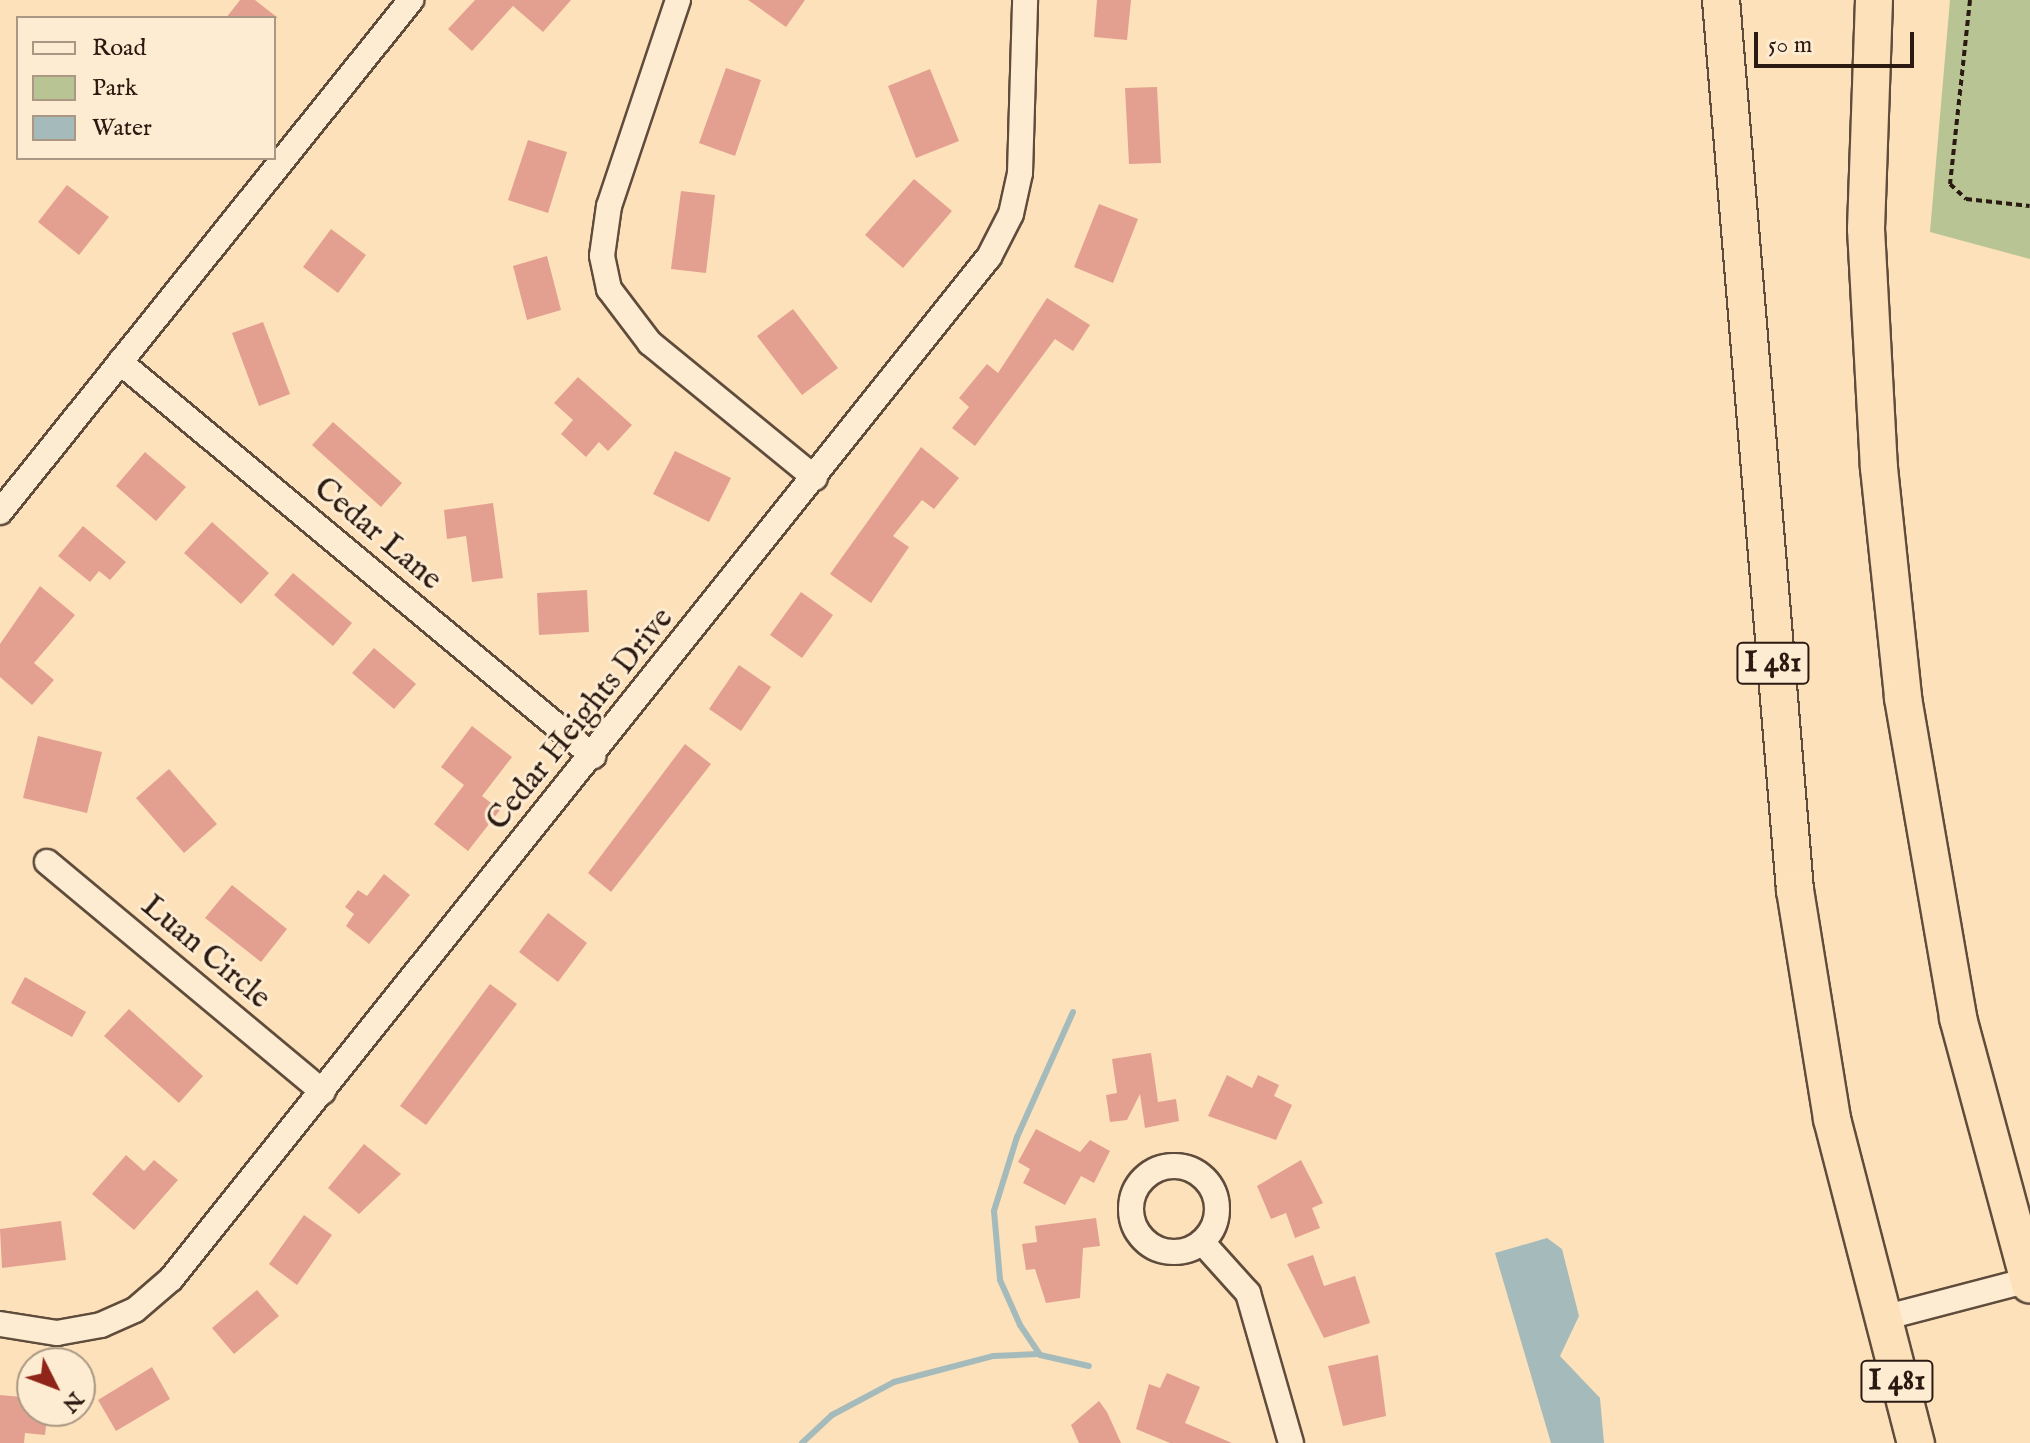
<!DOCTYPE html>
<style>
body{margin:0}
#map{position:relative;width:2030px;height:1443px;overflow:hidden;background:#fde1ba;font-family:"IM FELL English",serif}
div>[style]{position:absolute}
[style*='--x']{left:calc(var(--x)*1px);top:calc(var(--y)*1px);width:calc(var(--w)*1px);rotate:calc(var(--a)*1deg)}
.green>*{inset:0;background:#b9c494}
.water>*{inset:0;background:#a5bbbb}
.stream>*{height:6px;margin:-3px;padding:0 3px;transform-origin:3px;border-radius:3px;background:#a5bbbb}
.building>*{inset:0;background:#e3a090}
.path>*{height:4px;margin-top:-2px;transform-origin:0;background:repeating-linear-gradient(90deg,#2b1a12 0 6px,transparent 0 10px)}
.roads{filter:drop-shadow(2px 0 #604c3c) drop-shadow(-2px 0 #604c3c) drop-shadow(0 2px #604c3c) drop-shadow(0 -2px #604c3c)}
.minor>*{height:24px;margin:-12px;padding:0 12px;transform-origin:12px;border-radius:12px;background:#feecd2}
.minor>.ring{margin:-12px;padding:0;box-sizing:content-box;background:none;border:24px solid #feecd2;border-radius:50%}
.highway>*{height:36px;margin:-18px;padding:0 18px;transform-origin:18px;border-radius:18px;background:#fde1ba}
span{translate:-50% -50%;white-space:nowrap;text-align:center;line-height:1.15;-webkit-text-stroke:6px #feecd2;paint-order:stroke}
.shield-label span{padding:2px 6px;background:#feecd2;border:2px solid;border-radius:6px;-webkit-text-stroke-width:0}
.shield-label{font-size:30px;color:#2b1a12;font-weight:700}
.street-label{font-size:32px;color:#2b1a12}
.legend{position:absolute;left:16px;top:16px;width:260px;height:144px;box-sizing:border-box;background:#feecd2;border:2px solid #aa9885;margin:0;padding:10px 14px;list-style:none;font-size:24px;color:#2b1a12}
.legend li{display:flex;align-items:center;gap:16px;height:40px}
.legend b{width:40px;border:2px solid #aa9885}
.north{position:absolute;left:16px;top:1347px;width:80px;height:80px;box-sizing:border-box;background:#feecd2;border:2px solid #aa9885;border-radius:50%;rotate:132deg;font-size:22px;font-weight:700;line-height:32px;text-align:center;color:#2b1a12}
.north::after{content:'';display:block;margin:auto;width:28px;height:36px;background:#8f2418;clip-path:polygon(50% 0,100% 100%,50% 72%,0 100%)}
.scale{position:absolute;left:1754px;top:32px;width:160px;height:36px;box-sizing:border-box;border:4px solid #2b1a12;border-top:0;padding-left:10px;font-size:24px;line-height:28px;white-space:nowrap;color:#2b1a12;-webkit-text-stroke:6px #feecd2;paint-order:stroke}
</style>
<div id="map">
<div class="green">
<i style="clip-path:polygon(1950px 0,2030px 0,2030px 259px,1930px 232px)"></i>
</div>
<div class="water">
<i style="clip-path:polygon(1547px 1238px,1562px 1249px,1579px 1316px,1560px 1356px,1600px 1398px,1604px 1443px,1551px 1443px,1495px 1253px)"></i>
</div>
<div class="stream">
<i style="--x:1073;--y:1012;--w:137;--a:114.1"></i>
<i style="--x:1017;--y:1137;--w:77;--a:107.3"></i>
<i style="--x:994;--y:1211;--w:69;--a:85"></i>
<i style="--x:1000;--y:1280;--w:49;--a:66"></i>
<i style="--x:1020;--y:1325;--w:36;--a:56"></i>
<i style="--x:1040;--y:1355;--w:50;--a:12.7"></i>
<i style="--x:802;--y:1443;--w:41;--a:-43"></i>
<i style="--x:832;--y:1415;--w:70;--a:-28"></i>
<i style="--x:894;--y:1382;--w:102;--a:-14.7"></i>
<i style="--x:993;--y:1356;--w:45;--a:-2.5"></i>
</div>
<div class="building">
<i style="clip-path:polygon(240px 0,255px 0,278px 18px,226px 18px)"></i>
<i style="clip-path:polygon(475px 0,571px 0,543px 32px,513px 6px,472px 51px,448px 29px)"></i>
<i style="clip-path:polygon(748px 0,805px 0,786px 27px)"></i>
<i style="clip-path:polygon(1097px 0,1131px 0,1127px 40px,1094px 37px)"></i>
<i style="clip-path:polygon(726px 68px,761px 80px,735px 156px,699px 143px)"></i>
<i style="clip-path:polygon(930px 69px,959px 141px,916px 158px,888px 86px)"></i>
<i style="clip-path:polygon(1157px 87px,1161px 163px,1129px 164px,1125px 88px)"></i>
<i style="clip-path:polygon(528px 140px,567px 152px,548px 213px,508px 200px)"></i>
<i style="clip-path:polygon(914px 179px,952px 211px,903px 268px,865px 235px)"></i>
<i style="clip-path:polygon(67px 185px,109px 217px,79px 255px,38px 222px)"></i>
<i style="clip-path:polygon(681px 191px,715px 195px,706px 273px,671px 269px)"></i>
<i style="clip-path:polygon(1099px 204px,1138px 219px,1113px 283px,1074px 267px)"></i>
<i style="clip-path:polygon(331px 229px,366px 255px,338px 293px,303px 267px)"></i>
<i style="clip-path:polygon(547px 256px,561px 310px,527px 320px,513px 266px)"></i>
<i style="clip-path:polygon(1047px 298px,1090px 325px,1073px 351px,1055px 339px,975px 446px,952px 428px,969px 407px,959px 398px,987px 364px,998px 373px)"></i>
<i style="clip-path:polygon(793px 309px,838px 368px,802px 395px,757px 336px)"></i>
<i style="clip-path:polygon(263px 322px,290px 394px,259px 406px,232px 333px)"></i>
<i style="clip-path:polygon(578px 377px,632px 425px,608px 451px,599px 442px,586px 457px,561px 434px,573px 420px,554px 403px)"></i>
<i style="clip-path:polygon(333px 422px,402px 483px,381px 507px,312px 445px)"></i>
<i style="clip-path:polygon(921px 447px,959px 478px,934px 509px,922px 500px,893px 536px,909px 547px,871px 603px,830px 574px)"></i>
<i style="clip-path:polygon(675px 451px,731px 478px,709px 522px,653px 494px)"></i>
<i style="clip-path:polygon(145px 452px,186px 487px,156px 521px,116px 486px)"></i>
<i style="clip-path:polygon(493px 503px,503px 578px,472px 582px,466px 536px,447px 539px,444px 510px)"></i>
<i style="clip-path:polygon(212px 522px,269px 573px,241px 604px,184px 553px)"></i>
<i style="clip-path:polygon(83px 526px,126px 562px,110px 580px,99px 571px,90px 582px,58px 556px)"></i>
<i style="clip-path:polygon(293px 573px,352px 623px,333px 646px,274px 595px)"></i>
<i style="clip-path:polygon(40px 586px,75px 615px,34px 663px,54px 680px,32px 705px,0 677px,0 644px)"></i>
<i style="clip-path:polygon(587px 590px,589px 632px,539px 635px,537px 593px)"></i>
<i style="clip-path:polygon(801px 592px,833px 615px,802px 658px,770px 635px)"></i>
<i style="clip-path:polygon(374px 648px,416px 684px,394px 709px,352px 673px)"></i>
<i style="clip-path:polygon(739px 665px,771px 687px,741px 731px,709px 709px)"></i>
<i style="clip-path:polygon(472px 726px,512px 757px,482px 796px,500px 810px,468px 851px,434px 824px,464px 785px,441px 767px)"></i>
<i style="clip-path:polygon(38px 736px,102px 752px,87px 813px,23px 798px)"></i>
<i style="clip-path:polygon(685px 744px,711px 764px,611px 892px,588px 873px)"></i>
<i style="clip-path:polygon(169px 769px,217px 824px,184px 853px,136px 798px)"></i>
<i style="clip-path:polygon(384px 874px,410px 895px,369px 944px,346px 926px,354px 914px,345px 907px,358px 890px,367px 896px)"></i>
<i style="clip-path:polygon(232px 885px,287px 929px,261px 962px,205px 918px)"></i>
<i style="clip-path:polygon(548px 913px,587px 943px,558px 982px,519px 952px)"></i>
<i style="clip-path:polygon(25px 977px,86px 1012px,72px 1037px,11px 1003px)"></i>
<i style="clip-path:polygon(490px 984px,517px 1004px,426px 1125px,400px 1106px)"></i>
<i style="clip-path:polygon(129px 1009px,203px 1076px,179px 1103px,104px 1036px)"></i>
<i style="clip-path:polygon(1151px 1053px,1158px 1102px,1176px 1099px,1179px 1121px,1145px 1128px,1140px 1094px,1127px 1120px,1110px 1122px,1106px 1095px,1117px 1093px,1112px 1059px)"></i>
<i style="clip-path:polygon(1227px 1075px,1252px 1088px,1258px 1075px,1279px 1085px,1274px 1096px,1292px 1105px,1276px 1140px,1208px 1116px)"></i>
<i style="clip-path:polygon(1036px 1129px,1080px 1152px,1090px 1140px,1110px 1151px,1094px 1183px,1081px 1176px,1065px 1205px,1023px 1183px,1030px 1169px,1018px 1162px)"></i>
<i style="clip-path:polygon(364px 1144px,401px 1174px,359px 1214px,328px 1188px)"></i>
<i style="clip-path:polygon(126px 1155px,144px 1171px,154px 1160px,178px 1180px,134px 1230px,92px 1194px)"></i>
<i style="clip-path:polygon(1301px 1160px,1323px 1203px,1312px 1208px,1320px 1228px,1295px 1238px,1286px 1213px,1271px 1219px,1257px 1186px)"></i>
<i style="clip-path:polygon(304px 1215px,332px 1235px,297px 1285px,269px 1264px)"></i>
<i style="clip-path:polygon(1096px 1218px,1100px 1246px,1083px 1248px,1080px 1298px,1046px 1303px,1035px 1269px,1026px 1270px,1022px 1244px,1037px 1242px,1035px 1226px)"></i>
<i style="clip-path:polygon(61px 1221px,66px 1260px,2px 1268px,0 1229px)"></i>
<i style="clip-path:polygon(1313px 1255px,1324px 1286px,1355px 1276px,1370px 1323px,1324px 1338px,1287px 1264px)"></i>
<i style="clip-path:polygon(257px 1290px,279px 1316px,234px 1354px,212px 1328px)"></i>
<i style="clip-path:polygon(1378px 1355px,1386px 1416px,1343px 1426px,1328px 1366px)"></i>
<i style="clip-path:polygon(152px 1367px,170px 1399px,116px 1431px,98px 1400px)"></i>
<i style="clip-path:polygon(1167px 1373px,1200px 1387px,1185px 1423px,1232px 1443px,1170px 1443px,1136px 1429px,1149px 1384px,1160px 1388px)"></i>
<i style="clip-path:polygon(0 1395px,32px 1398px,32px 1411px,48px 1411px,45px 1435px,25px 1433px,24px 1443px,0 1443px)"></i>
<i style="clip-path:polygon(1099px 1401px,1107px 1412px,1121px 1443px,1079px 1443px,1071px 1425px)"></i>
</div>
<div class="path">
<i style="--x:1970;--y:0;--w:185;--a:96.2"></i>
<i style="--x:1950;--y:184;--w:22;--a:43"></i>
<i style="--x:1966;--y:199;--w:64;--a:6.2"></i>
</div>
<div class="roads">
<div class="minor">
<i style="--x:678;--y:0;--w:217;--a:108.5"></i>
<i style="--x:609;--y:206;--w:50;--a:98"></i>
<i style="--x:602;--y:256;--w:34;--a:78"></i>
<i style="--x:609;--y:289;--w:68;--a:52.8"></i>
<i style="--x:650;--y:343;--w:213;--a:39.3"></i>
<i style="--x:120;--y:362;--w:616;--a:39.79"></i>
<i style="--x:0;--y:512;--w:657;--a:-51.24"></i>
<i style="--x:47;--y:862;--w:359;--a:39.8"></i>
<i class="ring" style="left:1131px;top:1166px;width:62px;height:62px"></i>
<i style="--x:1202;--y:1242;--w:69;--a:48"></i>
<i style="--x:1248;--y:1293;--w:156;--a:74"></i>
<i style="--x:1879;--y:1319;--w:155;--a:-14.6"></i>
<i style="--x:0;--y:1324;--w:58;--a:9"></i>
<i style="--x:57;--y:1333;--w:45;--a:-10.3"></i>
<i style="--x:101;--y:1325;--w:37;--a:-24"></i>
<i style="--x:135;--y:1310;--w:48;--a:-40.7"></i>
<i style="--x:171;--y:1279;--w:1309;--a:-51.33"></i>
<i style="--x:989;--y:257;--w:48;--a:-62.9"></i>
<i style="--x:1011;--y:214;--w:42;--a:-77.6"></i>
<i style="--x:1020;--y:173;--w:173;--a:-88.3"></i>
</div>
<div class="highway">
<i style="--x:1721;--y:0;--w:893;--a:85.25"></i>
<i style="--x:1795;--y:890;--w:232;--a:80.8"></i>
<i style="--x:1832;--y:1119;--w:335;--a:75.5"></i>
<i style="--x:1874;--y:0;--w:229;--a:92"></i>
<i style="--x:1866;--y:229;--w:239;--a:86.9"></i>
<i style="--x:1879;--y:468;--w:231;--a:84"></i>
<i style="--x:1903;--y:698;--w:325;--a:80.2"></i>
<i style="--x:1958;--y:1018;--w:276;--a:74.9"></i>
</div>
</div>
<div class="shield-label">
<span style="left:1773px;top:663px">I 481</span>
<span style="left:1897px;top:1381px">I 481</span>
</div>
<div class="street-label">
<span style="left:377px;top:535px;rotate:40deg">Cedar Lane</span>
<span style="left:581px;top:720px;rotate:-51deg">Cedar Heights Drive</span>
<span style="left:205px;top:953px;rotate:40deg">Luan Circle</span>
</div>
<ul class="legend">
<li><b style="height:10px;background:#feecd2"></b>Road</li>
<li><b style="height:22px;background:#b9c494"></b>Park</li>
<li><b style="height:22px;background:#a5bbbb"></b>Water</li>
</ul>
<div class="north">N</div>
<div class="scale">50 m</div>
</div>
